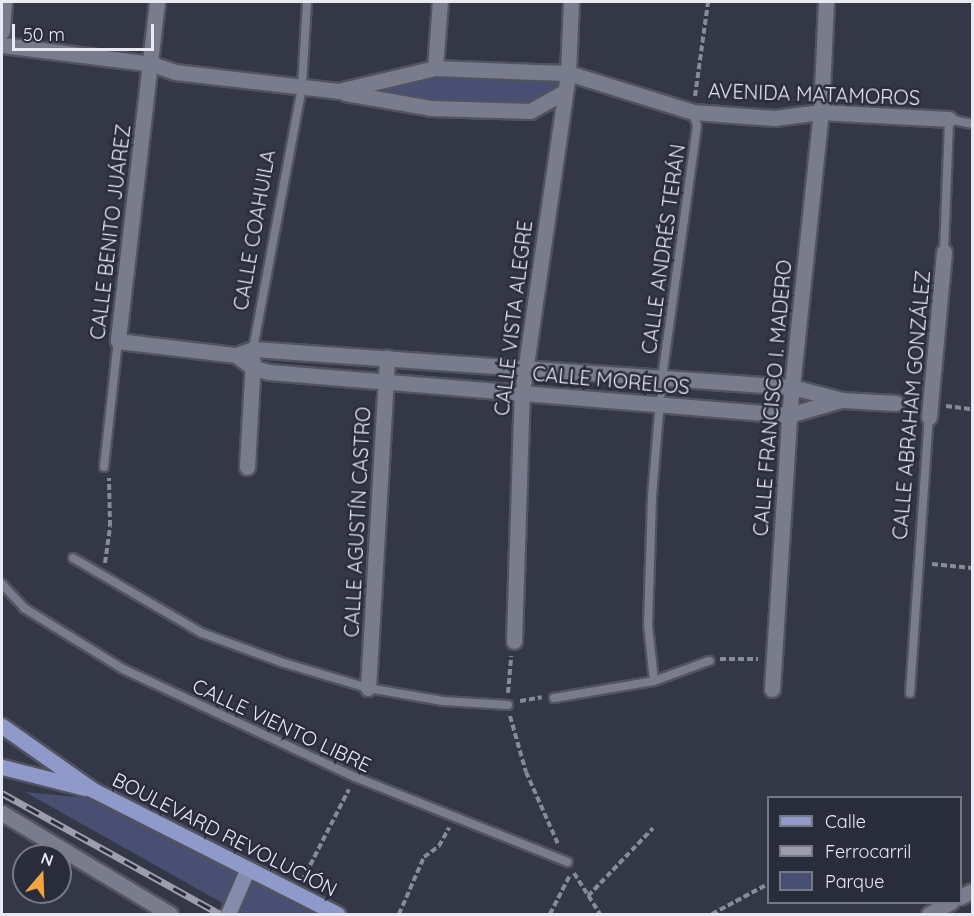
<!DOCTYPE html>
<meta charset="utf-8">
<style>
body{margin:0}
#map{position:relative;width:974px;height:916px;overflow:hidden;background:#333746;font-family:Quicksand,sans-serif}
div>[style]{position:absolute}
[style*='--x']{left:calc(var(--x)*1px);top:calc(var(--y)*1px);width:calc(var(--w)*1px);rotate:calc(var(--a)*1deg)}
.green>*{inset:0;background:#484f73}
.path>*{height:4px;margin-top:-2px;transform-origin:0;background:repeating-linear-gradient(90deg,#878a97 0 6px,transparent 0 9px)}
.roads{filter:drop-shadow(2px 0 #505360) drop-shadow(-2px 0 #505360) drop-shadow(0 2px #505360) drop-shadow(0 -2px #505360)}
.service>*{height:8px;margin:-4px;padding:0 4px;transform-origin:4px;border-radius:4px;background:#787c8d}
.minor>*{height:15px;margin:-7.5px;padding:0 7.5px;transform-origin:7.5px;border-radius:7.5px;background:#787c8d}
.secondary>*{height:15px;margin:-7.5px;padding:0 7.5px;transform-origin:7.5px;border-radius:7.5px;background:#848bab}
.primary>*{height:15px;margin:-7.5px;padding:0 7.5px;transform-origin:7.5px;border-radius:7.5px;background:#909aca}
.rail>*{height:7px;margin-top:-3.5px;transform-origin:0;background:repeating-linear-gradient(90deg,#292d3b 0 14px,#9c9eab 0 28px);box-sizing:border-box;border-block:2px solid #9c9eab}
span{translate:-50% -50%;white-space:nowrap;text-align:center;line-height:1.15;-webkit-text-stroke:5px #292d3b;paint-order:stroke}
.street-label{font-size:20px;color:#e7e9f3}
.frame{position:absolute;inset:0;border:3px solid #e7e9f3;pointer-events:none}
.legend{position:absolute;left:767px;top:796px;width:195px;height:108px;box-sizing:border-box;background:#292d3b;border:2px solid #757885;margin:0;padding:8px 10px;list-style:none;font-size:18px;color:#e7e9f3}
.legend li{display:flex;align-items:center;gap:12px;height:30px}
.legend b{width:30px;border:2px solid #757885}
.north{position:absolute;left:12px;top:844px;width:60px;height:60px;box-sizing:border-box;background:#292d3b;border:2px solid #757885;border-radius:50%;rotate:19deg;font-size:16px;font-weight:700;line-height:24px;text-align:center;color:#e7e9f3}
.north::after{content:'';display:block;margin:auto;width:21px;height:27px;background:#f1a540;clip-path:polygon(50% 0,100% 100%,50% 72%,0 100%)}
.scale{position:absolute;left:12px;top:24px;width:142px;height:27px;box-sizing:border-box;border:3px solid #e7e9f3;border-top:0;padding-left:8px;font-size:18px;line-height:21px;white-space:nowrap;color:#e7e9f3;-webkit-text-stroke:4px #292d3b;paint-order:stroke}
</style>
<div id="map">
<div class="green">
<i style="clip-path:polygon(435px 70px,566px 76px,562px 90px,529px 107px,431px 106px,368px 90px)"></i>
<i style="clip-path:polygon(25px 792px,88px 798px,321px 914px,242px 914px)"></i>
</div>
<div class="path">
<i style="--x:695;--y:96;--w:95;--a:-82.1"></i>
<i style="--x:946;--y:406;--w:26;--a:7"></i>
<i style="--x:105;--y:563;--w:37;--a:-82"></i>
<i style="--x:110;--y:526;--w:48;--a:-91.2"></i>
<i style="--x:932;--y:564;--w:40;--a:5.7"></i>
<i style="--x:720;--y:659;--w:38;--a:0"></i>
<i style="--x:508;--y:693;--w:37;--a:-85"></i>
<i style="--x:520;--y:701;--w:22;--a:-10"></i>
<i style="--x:510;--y:716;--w:58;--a:74.1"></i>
<i style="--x:526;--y:772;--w:81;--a:66"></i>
<i style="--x:574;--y:873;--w:49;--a:57.6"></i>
<i style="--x:302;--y:881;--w:103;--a:-62.9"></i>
<i style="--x:588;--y:896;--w:94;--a:-46.3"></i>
<i style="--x:399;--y:914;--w:62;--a:-66.3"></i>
<i style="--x:424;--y:857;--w:19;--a:-36"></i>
<i style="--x:439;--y:846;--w:21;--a:-61"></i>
<i style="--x:550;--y:914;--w:44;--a:-62.9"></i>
<i style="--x:712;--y:914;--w:64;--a:-28.2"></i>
</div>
<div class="roads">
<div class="service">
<i style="--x:944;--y:252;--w:133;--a:-87.8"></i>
<i style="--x:949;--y:119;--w:24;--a:12"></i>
<i style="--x:253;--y:349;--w:268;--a:-79.4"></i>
<i style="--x:302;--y:86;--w:84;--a:-86.6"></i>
<i style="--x:104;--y:467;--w:127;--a:-83.7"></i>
<i style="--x:73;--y:558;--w:149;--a:30.2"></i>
<i style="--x:202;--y:633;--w:87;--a:20.1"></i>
<i style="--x:284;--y:663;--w:88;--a:16.6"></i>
<i style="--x:368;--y:688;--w:76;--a:9.8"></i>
<i style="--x:443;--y:701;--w:65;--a:3.5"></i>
<i style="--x:2;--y:584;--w:33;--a:47"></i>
<i style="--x:24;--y:608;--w:116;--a:31.6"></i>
<i style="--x:123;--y:669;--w:256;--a:25"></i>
<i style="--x:355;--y:777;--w:229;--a:21.8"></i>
<i style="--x:654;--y:681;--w:56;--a:-96.1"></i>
<i style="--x:648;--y:625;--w:129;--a:-88.2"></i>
<i style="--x:652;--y:496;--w:118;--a:-85.2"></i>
<i style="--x:662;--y:378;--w:254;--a:-82.1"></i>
<i style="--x:697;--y:126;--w:15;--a:-106"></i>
<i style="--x:910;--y:693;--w:277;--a:-86.1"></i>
<i style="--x:554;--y:698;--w:101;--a:-9.6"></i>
<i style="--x:654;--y:681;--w:59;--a:-20"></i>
</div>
<div class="minor">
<i style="--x:157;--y:2;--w:341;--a:96.6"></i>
<i style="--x:118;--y:341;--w:119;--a:6.8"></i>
<i style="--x:236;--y:355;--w:18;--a:-19"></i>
<i style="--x:253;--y:349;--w:540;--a:4.03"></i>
<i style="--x:792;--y:387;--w:52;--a:14.6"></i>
<i style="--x:842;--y:400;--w:54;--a:3.2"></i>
<i style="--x:2;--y:31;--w:29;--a:-86"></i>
<i style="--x:2;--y:45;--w:151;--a:7.2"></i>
<i style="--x:152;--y:64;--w:24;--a:19"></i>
<i style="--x:175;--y:72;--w:164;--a:6.6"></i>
<i style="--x:338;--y:91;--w:100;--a:-13.3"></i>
<i style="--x:435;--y:68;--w:101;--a:2.3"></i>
<i style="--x:536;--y:72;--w:32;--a:2"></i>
<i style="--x:568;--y:73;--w:131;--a:17.3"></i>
<i style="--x:693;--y:112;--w:81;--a:4.2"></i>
<i style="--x:774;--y:118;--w:47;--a:-7.3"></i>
<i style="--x:821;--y:112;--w:128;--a:3.1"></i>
<i style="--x:435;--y:68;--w:66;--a:-85.7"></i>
<i style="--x:345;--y:93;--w:87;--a:9.9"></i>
<i style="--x:431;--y:108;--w:99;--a:1.7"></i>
<i style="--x:530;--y:111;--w:39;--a:-29"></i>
<i style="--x:236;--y:355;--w:21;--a:37"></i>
<i style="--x:253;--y:368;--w:16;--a:14"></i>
<i style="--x:269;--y:372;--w:522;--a:4.73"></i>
<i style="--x:789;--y:415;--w:54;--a:-16.1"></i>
<i style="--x:929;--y:417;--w:166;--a:-84.8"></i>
<i style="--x:247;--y:467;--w:106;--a:-86.8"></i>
<i style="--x:514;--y:641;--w:248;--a:-88.2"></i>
<i style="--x:522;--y:393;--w:323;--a:-81.8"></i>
<i style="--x:568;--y:73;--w:71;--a:-87.6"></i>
<i style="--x:368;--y:688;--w:331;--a:-86.7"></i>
<i style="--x:772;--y:689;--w:275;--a:-86.4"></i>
<i style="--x:789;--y:415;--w:305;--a:-84"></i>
<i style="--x:821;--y:112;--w:110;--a:-87.4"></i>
<i style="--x:2;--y:813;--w:196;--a:31"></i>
<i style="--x:960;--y:897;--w:13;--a:-27"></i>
<i style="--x:929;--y:914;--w:25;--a:-29"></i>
</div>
<div class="secondary">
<i style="--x:228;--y:914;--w:48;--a:-66.6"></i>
</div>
<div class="primary">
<i style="--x:2;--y:726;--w:111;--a:35.1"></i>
<i style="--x:93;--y:790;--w:274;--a:26.9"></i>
<i style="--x:2;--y:767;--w:86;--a:14.2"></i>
</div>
</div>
<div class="rail">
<i style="--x:2;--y:793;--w:249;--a:29"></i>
</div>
<div class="street-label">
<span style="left:814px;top:94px;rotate:2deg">AVENIDA MATAMOROS</span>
<span style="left:254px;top:230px;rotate:-80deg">CALLE COAHUILA</span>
<span style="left:110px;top:232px;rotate:-83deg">CALLE BENITO JUÁREZ</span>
<span style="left:663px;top:249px;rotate:-82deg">CALLE ANDRÉS TERÁN</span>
<span style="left:513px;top:318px;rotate:-83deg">CALLE VISTA ALEGRE</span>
<span style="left:611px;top:380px;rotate:5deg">CALLE MORELOS</span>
<span style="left:772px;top:398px;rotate:-85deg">CALLE FRANCISCO I. MADERO</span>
<span style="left:911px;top:405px;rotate:-85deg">CALLE ABRAHAM GONZÁLEZ</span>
<span style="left:357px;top:522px;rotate:-87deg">CALLE AGUSTÍN CASTRO</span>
<span style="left:282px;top:725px;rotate:25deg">CALLE VIENTO LIBRE</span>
<span style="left:225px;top:834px;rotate:27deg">BOULEVARD REVOLUCIÓN</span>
</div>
<div class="frame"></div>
<ul class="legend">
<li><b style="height:8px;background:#909aca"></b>Calle</li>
<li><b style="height:8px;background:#9c9eab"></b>Ferrocarril</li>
<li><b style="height:16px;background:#484f73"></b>Parque</li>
</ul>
<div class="north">N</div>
<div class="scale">50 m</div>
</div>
